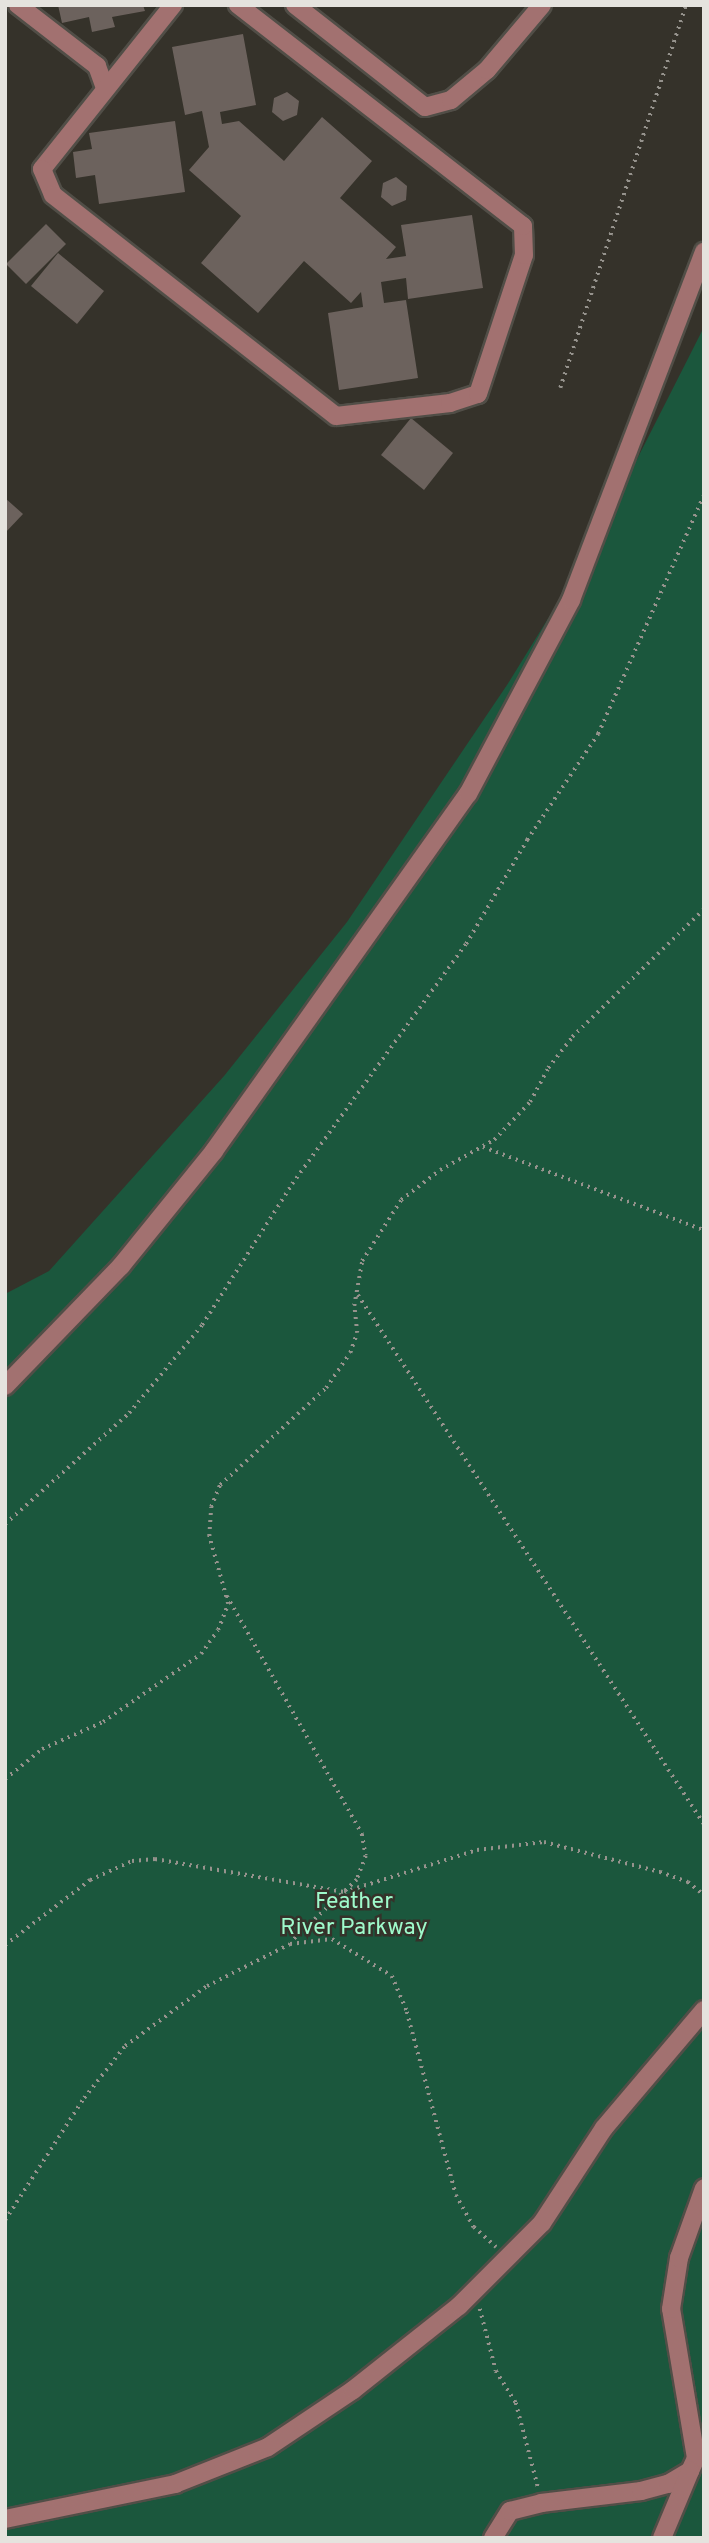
<!DOCTYPE html>
<style>
body{margin:0}
#map{position:relative;width:709px;height:2543px;overflow:hidden;background:#35322a;font-family:Overpass,sans-serif}
div>[style]{position:absolute}
[style*='--x']{left:calc(var(--x)*1px);top:calc(var(--y)*1px);width:calc(var(--w)*1px);rotate:calc(var(--a)*1deg)}
.green>*{inset:0;background:#1b573d}
.building>*{inset:0;background:#6c625d}
.path>*{height:3.5px;margin-top:-1.75px;transform-origin:0;background:repeating-linear-gradient(90deg,#96938d 0 2px,transparent 0 7px)}
.roads{filter:drop-shadow(2px 0 #514e47) drop-shadow(-2px 0 #514e47) drop-shadow(0 2px #514e47) drop-shadow(0 -2px #514e47)}
.minor>*{height:18px;margin:-9px;padding:0 9px;transform-origin:9px;border-radius:9px;background:#a27170}
span{translate:-50% -50%;white-space:nowrap;text-align:center;line-height:1.15;-webkit-text-stroke:5px #35322a;paint-order:stroke}
.park-label{font-size:23px;color:#9efacb}
.frame{position:absolute;inset:0;border:7px solid #e5e3de;pointer-events:none}
</style>
<div id="map">
<div class="green">
<i style="clip-path:polygon(704px 327px,704px 2538px,5px 2538px,5px 1294px,49px 1271px,224px 1076px,347px 922px,507px 685px,594px 544px)"></i>
</div>
<div class="building">
<i style="clip-path:polygon(58px 5px,143px 5px,145px 11px,112px 17px,115px 27px,92px 32px,89px 17px,62px 23px)"></i>
<i style="clip-path:polygon(243px 34px,256px 105px,220px 112px,222px 124px,239px 121px,284px 161px,322px 117px,372px 161px,340px 198px,396px 247px,386px 259px,406px 256px,401px 225px,472px 215px,483px 288px,408px 299px,406px 278px,381px 282px,384px 303px,406px 300px,418px 378px,339px 390px,328px 313px,363px 307px,361px 292px,351px 303px,304px 261px,258px 313px,201px 263px,241px 216px,189px 170px,209px 147px,202px 111px,185px 115px,172px 47px)"></i>
<i style="clip-path:polygon(287px 92px,299px 101px,297px 115px,283px 121px,272px 112px,274px 98px)"></i>
<i style="clip-path:polygon(175px 121px,185px 192px,99px 204px,95px 175px,76px 178px,73px 152px,92px 149px,89px 133px)"></i>
<i style="clip-path:polygon(396px 177px,407px 186px,406px 200px,392px 206px,381px 197px,383px 183px)"></i>
<i style="clip-path:polygon(46px 224px,66px 244px,26px 284px,6px 264px)"></i>
<i style="clip-path:polygon(58px 253px,104px 291px,77px 324px,31px 286px)"></i>
<i style="clip-path:polygon(411px 418px,453px 453px,424px 490px,381px 455px)"></i>
<i style="clip-path:polygon(5px 498px,23px 514px,5px 533px)"></i>
</div>
<div class="path">
<i style="--x:560;--y:388;--w:403;--a:-71.8"></i>
<i style="--x:483;--y:1147;--w:236;--a:20.6"></i>
<i style="--x:358;--y:1295;--w:632;--a:56.81"></i>
<i style="--x:5;--y:1524;--w:166;--a:-41.8"></i>
<i style="--x:129;--y:1413;--w:114;--a:-50.3"></i>
<i style="--x:202;--y:1325;--w:167;--a:-57.4"></i>
<i style="--x:292;--y:1184;--w:296;--a:-54.1"></i>
<i style="--x:466;--y:944;--w:121;--a:-59.6"></i>
<i style="--x:527;--y:840;--w:128;--a:-56.2"></i>
<i style="--x:598;--y:734;--w:261;--a:-66.1"></i>
<i style="--x:227;--y:1596;--w:274;--a:60.4"></i>
<i style="--x:362;--y:1834;--w:22;--a:80"></i>
<i style="--x:366;--y:1856;--w:26;--a:111"></i>
<i style="--x:357;--y:1880;--w:91;--a:136.8"></i>
<i style="--x:5;--y:1779;--w:48;--a:-39"></i>
<i style="--x:42;--y:1749;--w:67;--a:-23.9"></i>
<i style="--x:103;--y:1722;--w:119;--a:-34.8"></i>
<i style="--x:201;--y:1654;--w:29;--a:-55"></i>
<i style="--x:218;--y:1630;--w:28;--a:-69"></i>
<i style="--x:228;--y:1604;--w:71;--a:-105.6"></i>
<i style="--x:209;--y:1536;--w:29;--a:-86"></i>
<i style="--x:211;--y:1507;--w:24;--a:-68"></i>
<i style="--x:220;--y:1485;--w:144;--a:-42.5"></i>
<i style="--x:326;--y:1388;--w:42;--a:-55.6"></i>
<i style="--x:350;--y:1353;--w:21;--a:-71"></i>
<i style="--x:357;--y:1333;--w:27;--a:-96"></i>
<i style="--x:354;--y:1306;--w:46;--a:-79.9"></i>
<i style="--x:362;--y:1261;--w:72;--a:-57.4"></i>
<i style="--x:401;--y:1200;--w:49;--a:-37.6"></i>
<i style="--x:440;--y:1170;--w:62;--a:-29.1"></i>
<i style="--x:494;--y:1140;--w:52;--a:-46.5"></i>
<i style="--x:530;--y:1102;--w:38;--a:-62"></i>
<i style="--x:548;--y:1068;--w:39;--a:-52"></i>
<i style="--x:572;--y:1037;--w:184;--a:-44.1"></i>
<i style="--x:5;--y:1945;--w:107;--a:-37.4"></i>
<i style="--x:90;--y:1880;--w:46;--a:-24.3"></i>
<i style="--x:132;--y:1861;--w:23;--a:-5"></i>
<i style="--x:155;--y:1859;--w:192;--a:9.9"></i>
<i style="--x:344;--y:1892;--w:139;--a:-17.5"></i>
<i style="--x:477;--y:1850;--w:67;--a:-6.8"></i>
<i style="--x:544;--y:1842;--w:120;--a:14.5"></i>
<i style="--x:660;--y:1872;--w:30;--a:20"></i>
<i style="--x:688;--y:1882;--w:21;--a:39"></i>
<i style="--x:5;--y:2220;--w:145;--a:-57.1"></i>
<i style="--x:84;--y:2098;--w:66;--a:-51.7"></i>
<i style="--x:125;--y:2046;--w:102;--a:-36.2"></i>
<i style="--x:207;--y:1986;--w:93;--a:-26.8"></i>
<i style="--x:290;--y:1944;--w:42;--a:-6.8"></i>
<i style="--x:332;--y:1939;--w:70;--a:31.7"></i>
<i style="--x:392;--y:1976;--w:39;--a:67"></i>
<i style="--x:407;--y:2012;--w:189;--a:75"></i>
<i style="--x:456;--y:2195;--w:37;--a:61"></i>
<i style="--x:474;--y:2227;--w:30;--a:42"></i>
<i style="--x:480;--y:2309;--w:64;--a:75.5"></i>
<i style="--x:496;--y:2371;--w:38;--a:58"></i>
<i style="--x:516;--y:2403;--w:87;--a:75.3"></i>
</div>
<div class="roads">
<div class="minor">
<i style="--x:18;--y:5;--w:100;--a:37.7"></i>
<i style="--x:97;--y:66;--w:23;--a:70"></i>
<i style="--x:173;--y:5;--w:210;--a:128.6"></i>
<i style="--x:42;--y:169;--w:28;--a:67"></i>
<i style="--x:53;--y:195;--w:359;--a:38"></i>
<i style="--x:336;--y:416;--w:115;--a:-6.5"></i>
<i style="--x:450;--y:403;--w:29;--a:-18"></i>
<i style="--x:478;--y:394;--w:146;--a:-71.7"></i>
<i style="--x:524;--y:255;--w:29;--a:-92"></i>
<i style="--x:523;--y:226;--w:361;--a:-142.2"></i>
<i style="--x:295;--y:5;--w:165;--a:38.1"></i>
<i style="--x:425;--y:107;--w:27;--a:-15"></i>
<i style="--x:451;--y:100;--w:47;--a:-39.8"></i>
<i style="--x:487;--y:70;--w:85;--a:-49.8"></i>
<i style="--x:5;--y:1386;--w:167;--a:-46"></i>
<i style="--x:121;--y:1266;--w:148;--a:-51"></i>
<i style="--x:214;--y:1151;--w:438;--a:-54.6"></i>
<i style="--x:468;--y:794;--w:220;--a:-62"></i>
<i style="--x:571;--y:600;--w:373;--a:-69.1"></i>
<i style="--x:5;--y:2519;--w:174;--a:-11.6"></i>
<i style="--x:175;--y:2484;--w:100;--a:-21.7"></i>
<i style="--x:268;--y:2447;--w:102;--a:-33.8"></i>
<i style="--x:353;--y:2390;--w:135;--a:-38.4"></i>
<i style="--x:459;--y:2306;--w:117;--a:-45"></i>
<i style="--x:542;--y:2223;--w:113;--a:-56.9"></i>
<i style="--x:604;--y:2128;--w:155;--a:-49.7"></i>
<i style="--x:493;--y:2538;--w:32;--a:-58"></i>
<i style="--x:510;--y:2511;--w:32;--a:-14"></i>
<i style="--x:541;--y:2503;--w:101;--a:-6.8"></i>
<i style="--x:641;--y:2491;--w:28;--a:-15"></i>
<i style="--x:668;--y:2484;--w:26;--a:-31"></i>
<i style="--x:690;--y:2471;--w:14;--a:-65"></i>
<i style="--x:696;--y:2458;--w:151;--a:-99.5"></i>
<i style="--x:671;--y:2309;--w:52;--a:-81.1"></i>
<i style="--x:679;--y:2258;--w:74;--a:-70.3"></i>
<i style="--x:662;--y:2538;--w:73;--a:-67.3"></i>
</div>
</div>
<div class="park-label">
<span style="left:354px;top:1916px">Feather<br>River Parkway</span>
</div>
<div class="frame"></div>
</div>
